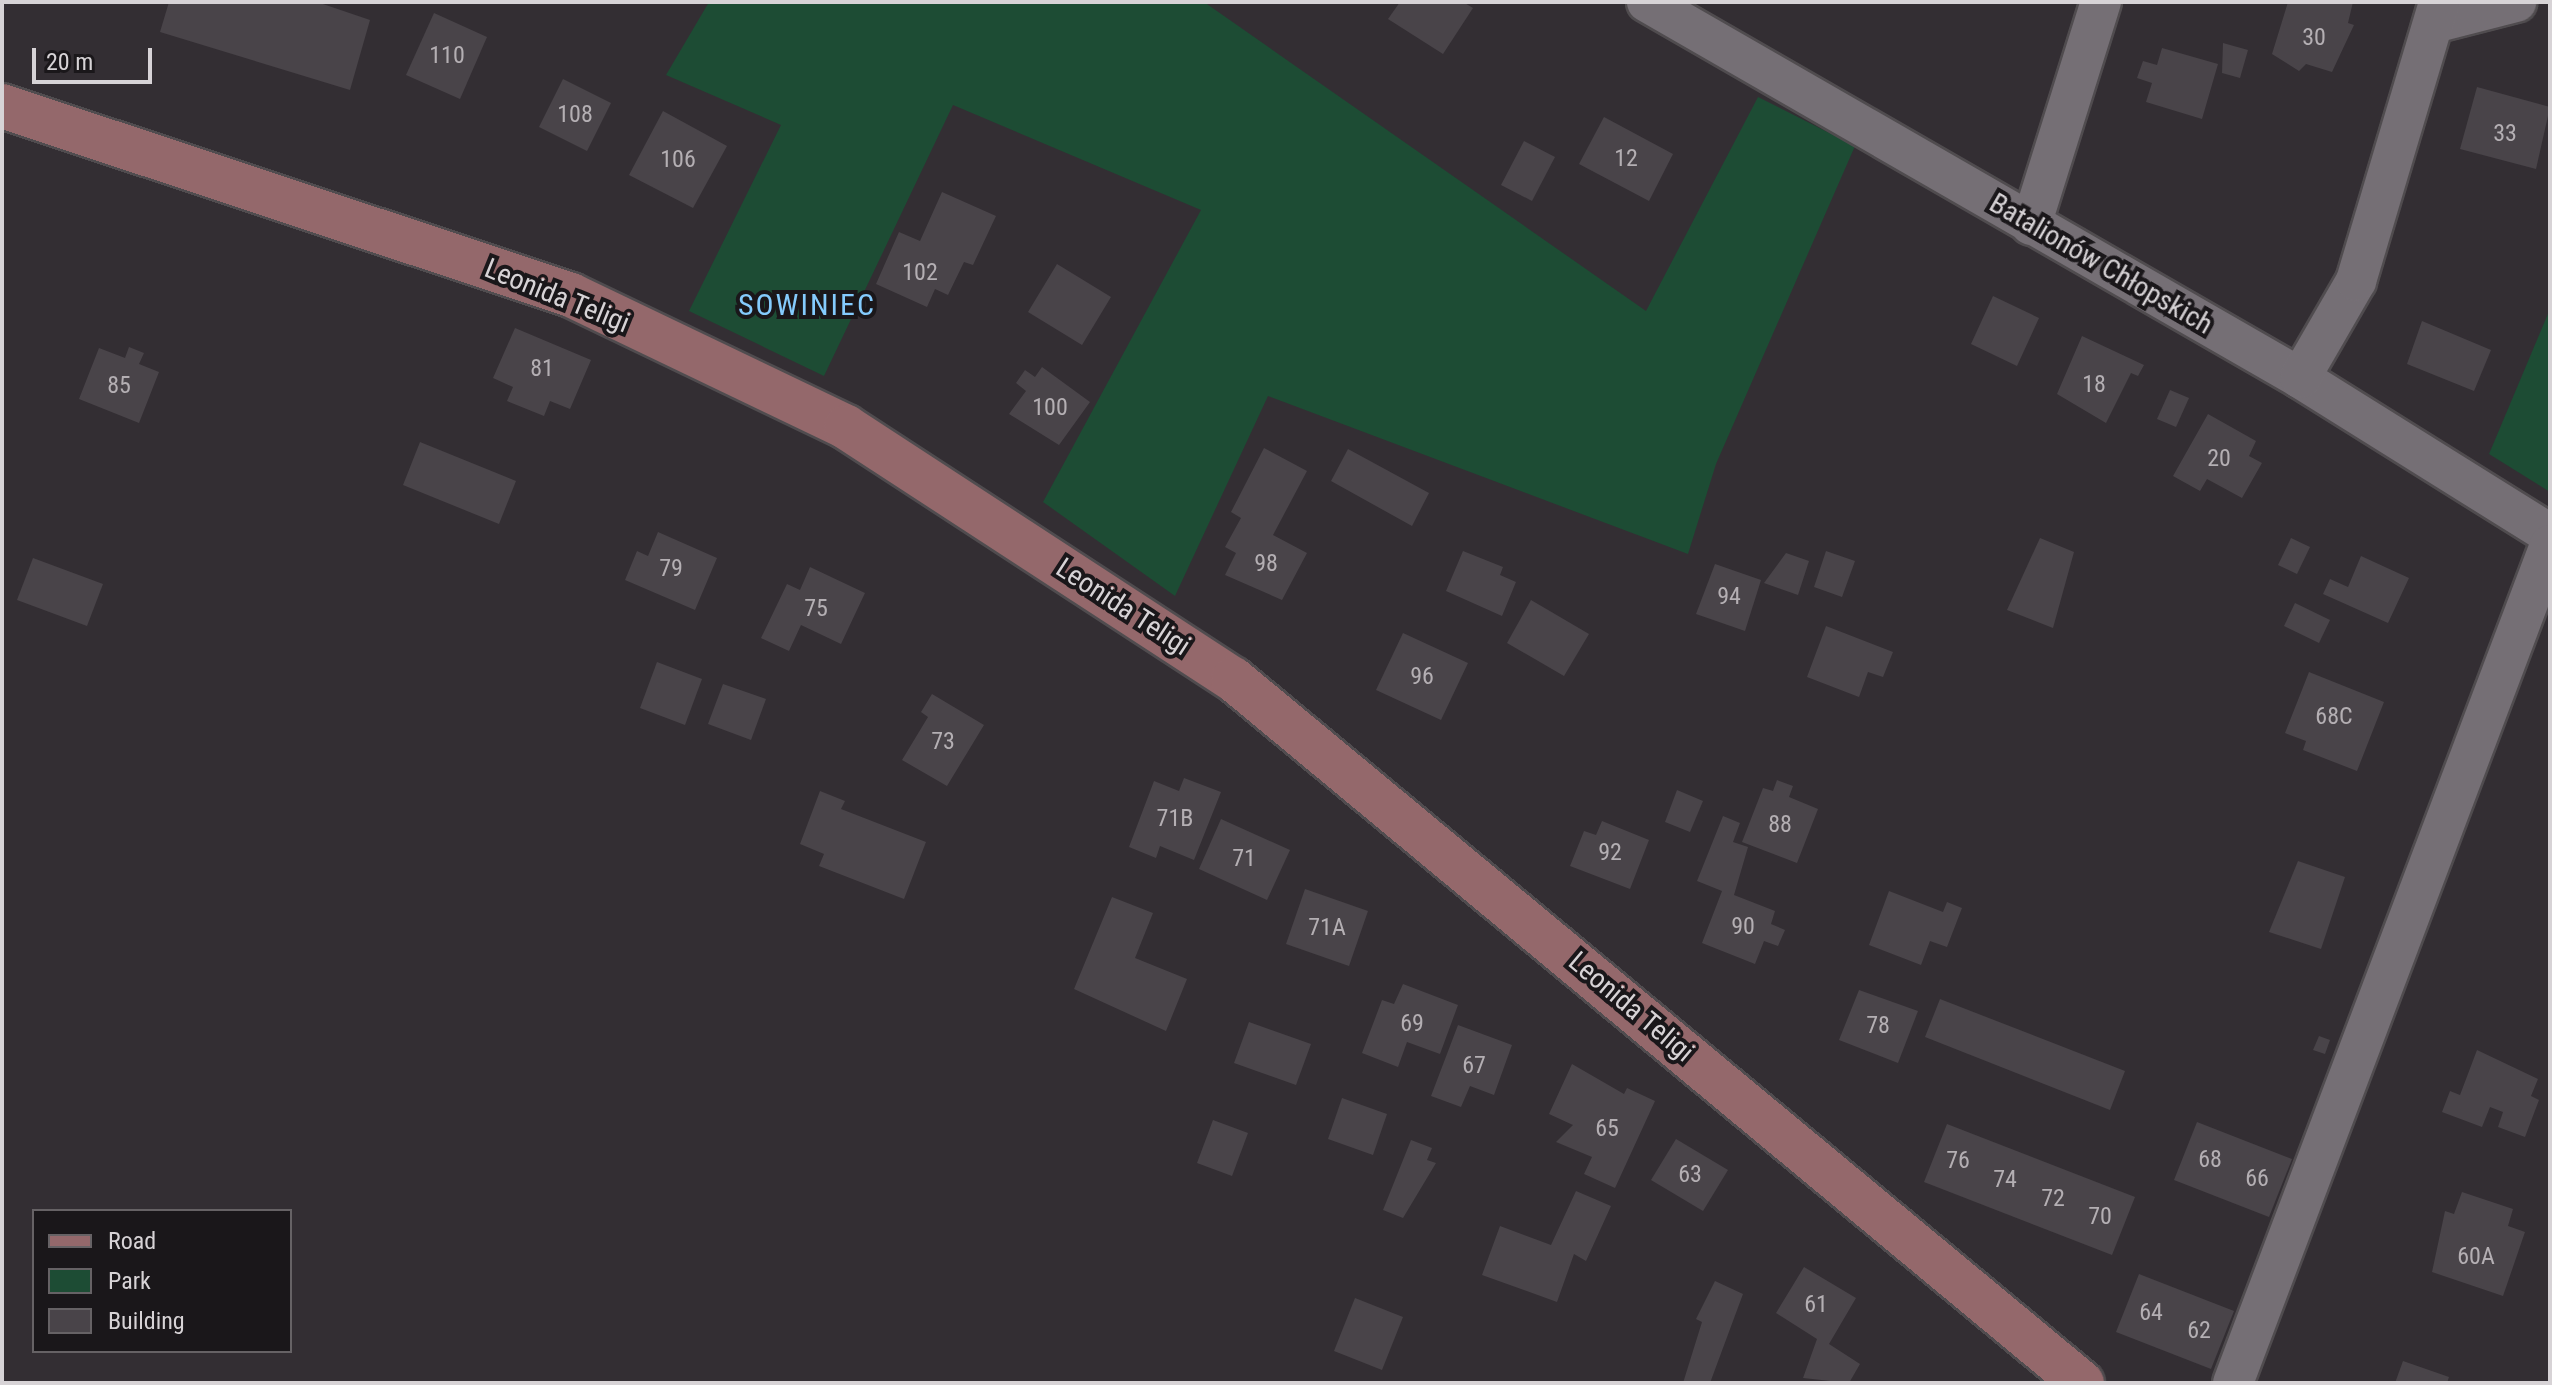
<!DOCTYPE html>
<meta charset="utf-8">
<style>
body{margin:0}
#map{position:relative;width:2552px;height:1385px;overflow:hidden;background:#332e33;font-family:"Roboto Condensed",sans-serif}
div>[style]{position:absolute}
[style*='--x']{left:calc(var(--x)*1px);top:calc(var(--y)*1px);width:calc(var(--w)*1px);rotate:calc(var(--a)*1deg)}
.green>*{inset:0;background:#1d4c34}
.building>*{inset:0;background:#494449}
.roads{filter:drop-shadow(2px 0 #504c4f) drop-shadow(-2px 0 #504c4f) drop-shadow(0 2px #504c4f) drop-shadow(0 -2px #504c4f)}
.street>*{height:40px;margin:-20px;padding:0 20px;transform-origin:20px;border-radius:20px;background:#756f75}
.secondary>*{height:44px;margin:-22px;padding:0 22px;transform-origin:22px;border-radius:22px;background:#94686b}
span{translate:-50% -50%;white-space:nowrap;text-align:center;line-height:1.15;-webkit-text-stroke:8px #1a171a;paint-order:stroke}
.number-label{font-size:24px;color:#b4afb3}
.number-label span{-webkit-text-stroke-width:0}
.street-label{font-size:28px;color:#d7d3d6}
.neighbourhood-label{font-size:30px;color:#84cbfd;letter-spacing:2px}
.frame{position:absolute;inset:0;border:4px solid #d7d3d6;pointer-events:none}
.legend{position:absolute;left:32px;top:1209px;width:260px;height:144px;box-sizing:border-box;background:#1a171a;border:2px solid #666265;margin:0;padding:10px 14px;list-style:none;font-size:24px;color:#d7d3d6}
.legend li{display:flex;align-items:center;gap:16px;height:40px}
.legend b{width:40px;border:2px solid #666265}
.scale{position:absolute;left:32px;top:48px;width:120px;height:36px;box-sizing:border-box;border:4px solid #d7d3d6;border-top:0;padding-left:10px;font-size:24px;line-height:28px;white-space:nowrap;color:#d7d3d6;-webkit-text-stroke:6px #1a171a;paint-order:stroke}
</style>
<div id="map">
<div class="green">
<i style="clip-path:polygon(709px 2px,1204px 2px,1646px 311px,1758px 97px,1855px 146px,1716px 464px,1688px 554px,1268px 396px,1175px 596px,1043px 502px,1201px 210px,953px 105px,824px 376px,689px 311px,781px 125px,666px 75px)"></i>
<i style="clip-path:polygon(2550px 309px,2550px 492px,2489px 454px)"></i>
</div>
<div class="building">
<i style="clip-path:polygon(169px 2px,317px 2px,370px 20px,350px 90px,160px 32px)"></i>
<i style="clip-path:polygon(1400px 2px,1463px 2px,1473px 8px,1443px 54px,1388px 19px)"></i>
<i style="clip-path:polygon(2288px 2px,2353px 2px,2348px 23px,2354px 25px,2332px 72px,2306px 64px,2299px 71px,2272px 54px)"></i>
<i style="clip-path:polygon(434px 13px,487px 37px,460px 99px,406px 75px)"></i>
<i style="clip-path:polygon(2223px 43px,2248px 50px,2240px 78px,2222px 73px)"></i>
<i style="clip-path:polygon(2162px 48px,2218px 64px,2202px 119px,2146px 102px,2152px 83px,2137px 78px,2143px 61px,2157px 65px)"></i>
<i style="clip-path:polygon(563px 79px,611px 103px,587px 151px,539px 127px)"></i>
<i style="clip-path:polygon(2477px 87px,2550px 107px,2536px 169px,2460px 149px)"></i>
<i style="clip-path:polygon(663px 111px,727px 146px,693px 208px,629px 175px)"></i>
<i style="clip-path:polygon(1604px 117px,1673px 154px,1649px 201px,1579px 164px)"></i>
<i style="clip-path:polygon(1524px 141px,1555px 157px,1532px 201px,1501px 185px)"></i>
<i style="clip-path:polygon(942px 192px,996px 216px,973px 265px,964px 262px,948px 295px,935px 289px,927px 307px,876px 284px,899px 232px,920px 241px)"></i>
<i style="clip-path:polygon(1057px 264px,1111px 297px,1082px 345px,1028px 312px)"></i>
<i style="clip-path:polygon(1993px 296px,2039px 318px,2017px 366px,1971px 344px)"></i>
<i style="clip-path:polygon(2422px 321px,2491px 350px,2474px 391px,2407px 364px)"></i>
<i style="clip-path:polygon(515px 328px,591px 360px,570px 409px,550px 401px,544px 416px,507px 401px,513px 387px,493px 378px)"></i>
<i style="clip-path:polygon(2082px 336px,2144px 365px,2138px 376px,2131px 373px,2106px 423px,2057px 394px)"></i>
<i style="clip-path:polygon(129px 347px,144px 353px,139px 364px,159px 372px,139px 423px,79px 399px,99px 348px,125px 358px)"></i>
<i style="clip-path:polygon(1042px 367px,1090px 402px,1059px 445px,1009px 414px,1026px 391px,1016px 383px,1025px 370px,1035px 377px)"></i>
<i style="clip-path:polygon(2170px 390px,2189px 398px,2176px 427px,2157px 419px)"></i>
<i style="clip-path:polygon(2208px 414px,2256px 441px,2249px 456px,2262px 463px,2242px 498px,2207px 479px,2200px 491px,2173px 476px)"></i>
<i style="clip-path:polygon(420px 442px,516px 481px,499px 524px,403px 485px)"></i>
<i style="clip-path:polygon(1264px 448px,1307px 471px,1273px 535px,1307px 553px,1282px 600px,1225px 575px,1236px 553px,1225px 547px,1241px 518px,1231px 512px)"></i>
<i style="clip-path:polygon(1348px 449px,1429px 493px,1412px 526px,1331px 481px)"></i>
<i style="clip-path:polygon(658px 532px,717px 558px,695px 610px,625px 580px,637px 551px,648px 556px)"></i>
<i style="clip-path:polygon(2040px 538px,2074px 552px,2053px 628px,2007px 610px)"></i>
<i style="clip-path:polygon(2291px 538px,2310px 547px,2297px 574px,2278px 565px)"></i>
<i style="clip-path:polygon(1463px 551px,1503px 567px,1500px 575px,1516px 582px,1502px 616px,1446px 591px)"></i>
<i style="clip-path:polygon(1826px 551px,1855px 561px,1842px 597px,1814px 587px)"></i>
<i style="clip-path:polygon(1786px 553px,1809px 561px,1798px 595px,1764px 583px)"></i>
<i style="clip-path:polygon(2361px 556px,2409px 578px,2388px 623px,2323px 594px,2330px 579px,2348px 587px)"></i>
<i style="clip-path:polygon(33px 558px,103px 584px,87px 626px,17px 600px)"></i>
<i style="clip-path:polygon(1715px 564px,1761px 580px,1745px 631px,1696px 614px)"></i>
<i style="clip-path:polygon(810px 567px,865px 593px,841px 644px,801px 625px,789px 651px,761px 638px,787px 584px,800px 590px)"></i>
<i style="clip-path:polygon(1531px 600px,1589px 634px,1564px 676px,1507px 643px)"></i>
<i style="clip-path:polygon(2295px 603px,2330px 620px,2319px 643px,2284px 626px)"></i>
<i style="clip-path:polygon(1826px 626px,1893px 652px,1883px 677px,1868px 672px,1859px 697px,1807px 677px)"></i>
<i style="clip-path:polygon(1403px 633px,1468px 663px,1441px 720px,1376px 690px)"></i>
<i style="clip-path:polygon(657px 662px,702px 679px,685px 725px,640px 708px)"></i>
<i style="clip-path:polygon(2309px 672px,2384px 702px,2357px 771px,2303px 750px,2306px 741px,2285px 733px)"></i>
<i style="clip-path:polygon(723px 684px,766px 699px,751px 740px,708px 724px)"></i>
<i style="clip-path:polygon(932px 694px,984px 725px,947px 786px,902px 760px,928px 717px,921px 712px)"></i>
<i style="clip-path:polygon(1184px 778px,1221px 792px,1194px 860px,1160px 846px,1156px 858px,1129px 847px,1154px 781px,1179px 791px)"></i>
<i style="clip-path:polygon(1777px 780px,1793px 786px,1789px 797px,1818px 809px,1797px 863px,1742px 842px,1763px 788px,1773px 791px)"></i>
<i style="clip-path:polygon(1677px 790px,1703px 801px,1690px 832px,1665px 822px)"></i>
<i style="clip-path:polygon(820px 791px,845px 801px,841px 809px,926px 842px,904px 899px,819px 866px,824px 854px,800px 844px)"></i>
<i style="clip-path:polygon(1723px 816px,1740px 823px,1733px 842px,1748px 847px,1734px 895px,1775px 911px,1771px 924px,1785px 930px,1778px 946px,1764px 941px,1755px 964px,1702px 943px,1722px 891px,1697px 881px)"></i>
<i style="clip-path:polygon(1221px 819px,1290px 850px,1267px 900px,1199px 869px)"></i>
<i style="clip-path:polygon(1602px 821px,1649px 840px,1630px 889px,1570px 866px,1584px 831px,1596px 835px)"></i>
<i style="clip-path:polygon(2298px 861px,2345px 877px,2321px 949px,2269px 932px)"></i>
<i style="clip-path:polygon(1305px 889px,1368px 911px,1349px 966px,1286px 944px)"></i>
<i style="clip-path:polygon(1889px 891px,1943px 912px,1947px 902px,1962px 908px,1947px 947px,1930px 941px,1921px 965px,1869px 945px)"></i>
<i style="clip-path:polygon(1112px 897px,1153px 913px,1135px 958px,1187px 979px,1166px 1031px,1074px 989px)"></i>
<i style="clip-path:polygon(1403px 984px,1458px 1005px,1440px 1054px,1407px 1042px,1398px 1067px,1362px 1053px,1382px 1000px,1394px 1004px)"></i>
<i style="clip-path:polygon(1859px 990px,1918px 1011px,1898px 1063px,1839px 1040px)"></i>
<i style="clip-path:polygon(1940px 999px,2125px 1071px,2110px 1110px,1925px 1037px)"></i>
<i style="clip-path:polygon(1249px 1022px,1311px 1044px,1296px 1085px,1234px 1063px)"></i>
<i style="clip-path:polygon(1458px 1025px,1512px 1045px,1494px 1095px,1470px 1086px,1461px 1107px,1431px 1096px)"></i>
<i style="clip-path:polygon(2319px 1036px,2330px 1040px,2325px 1054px,2313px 1050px)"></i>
<i style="clip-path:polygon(2477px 1050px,2538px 1079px,2531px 1096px,2539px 1100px,2525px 1137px,2498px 1127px,2503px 1112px,2490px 1107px,2482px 1127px,2442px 1112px,2450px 1091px,2460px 1095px)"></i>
<i style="clip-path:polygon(1572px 1064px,1624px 1094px,1627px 1088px,1655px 1101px,1615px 1188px,1584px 1174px,1592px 1157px,1556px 1142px,1573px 1125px,1549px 1114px)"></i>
<i style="clip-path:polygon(1342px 1098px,1387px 1114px,1373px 1155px,1328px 1139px)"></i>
<i style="clip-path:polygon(1213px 1120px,1248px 1133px,1232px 1176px,1197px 1163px)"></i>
<i style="clip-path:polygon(2197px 1122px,2292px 1159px,2269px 1217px,2174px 1180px)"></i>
<i style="clip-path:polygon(1947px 1124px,2135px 1197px,2112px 1255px,1924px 1182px)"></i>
<i style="clip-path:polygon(1676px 1139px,1728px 1170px,1703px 1211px,1651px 1180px)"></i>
<i style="clip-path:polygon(1411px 1140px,1432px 1148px,1427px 1160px,1436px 1163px,1403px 1218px,1383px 1210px)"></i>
<i style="clip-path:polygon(1576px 1191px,1611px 1206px,1586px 1261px,1574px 1254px,1557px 1302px,1482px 1275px,1500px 1226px,1551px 1245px)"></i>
<i style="clip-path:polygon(2462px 1192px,2513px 1209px,2508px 1226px,2525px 1232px,2503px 1296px,2432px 1272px,2445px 1211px,2454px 1214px)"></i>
<i style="clip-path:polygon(1804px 1267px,1856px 1298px,1829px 1344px,1860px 1364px,1849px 1383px,1803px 1378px,1817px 1339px,1776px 1313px)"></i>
<i style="clip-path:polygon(2139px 1274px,2234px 1311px,2211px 1369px,2116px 1332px)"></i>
<i style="clip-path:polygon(1715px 1281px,1743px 1294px,1710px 1383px,1683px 1383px,1702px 1322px,1696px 1319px)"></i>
<i style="clip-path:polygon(1355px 1298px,1403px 1317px,1382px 1370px,1334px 1351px)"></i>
<i style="clip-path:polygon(2403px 1361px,2449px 1377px,2447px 1383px,2395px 1383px)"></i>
</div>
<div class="roads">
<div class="street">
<i style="--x:1647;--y:2;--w:754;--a:29.93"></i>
<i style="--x:2300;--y:378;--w:295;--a:32"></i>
<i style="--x:2434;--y:23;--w:85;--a:-14.4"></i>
<i style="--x:2031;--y:225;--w:234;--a:-72.6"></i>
<i style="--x:2300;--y:378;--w:112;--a:-60"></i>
<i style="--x:2356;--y:281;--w:291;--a:-73.4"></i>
<i style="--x:2233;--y:1383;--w:896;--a:-69.28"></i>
</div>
<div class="secondary">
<i style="--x:2;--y:106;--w:600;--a:18.37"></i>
<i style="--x:571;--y:295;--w:305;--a:25.6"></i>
<i style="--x:846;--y:427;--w:462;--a:33.1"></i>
<i style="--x:1233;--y:679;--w:1103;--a:39.67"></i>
</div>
</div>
<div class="number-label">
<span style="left:2314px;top:38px">30</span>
<span style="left:447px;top:56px">110</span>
<span style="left:575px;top:115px">108</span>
<span style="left:2505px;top:134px">33</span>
<span style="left:1626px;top:159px">12</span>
<span style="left:678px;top:160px">106</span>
<span style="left:920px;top:273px">102</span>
<span style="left:542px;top:369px">81</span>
<span style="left:2094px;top:385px">18</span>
<span style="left:119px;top:386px">85</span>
<span style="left:1050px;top:408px">100</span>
<span style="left:2219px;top:459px">20</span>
<span style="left:1266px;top:564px">98</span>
<span style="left:671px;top:569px">79</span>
<span style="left:1729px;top:597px">94</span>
<span style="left:816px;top:609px">75</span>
<span style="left:1422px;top:677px">96</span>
<span style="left:2334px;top:717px">68C</span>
<span style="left:943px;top:742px">73</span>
<span style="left:1175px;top:819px">71B</span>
<span style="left:1780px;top:825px">88</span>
<span style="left:1610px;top:853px">92</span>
<span style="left:1244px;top:859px">71</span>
<span style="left:1743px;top:927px">90</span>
<span style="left:1327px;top:928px">71A</span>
<span style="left:1412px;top:1024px">69</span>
<span style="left:1878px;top:1026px">78</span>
<span style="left:1474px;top:1066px">67</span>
<span style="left:1607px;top:1129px">65</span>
<span style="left:2210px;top:1160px">68</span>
<span style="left:1958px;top:1161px">76</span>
<span style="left:1690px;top:1175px">63</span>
<span style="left:2257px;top:1179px">66</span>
<span style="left:2005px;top:1180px">74</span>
<span style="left:2053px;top:1199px">72</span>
<span style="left:2100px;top:1217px">70</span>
<span style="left:2476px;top:1257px">60A</span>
<span style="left:1816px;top:1305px">61</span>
<span style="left:2151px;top:1313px">64</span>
<span style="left:2199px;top:1331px">62</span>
</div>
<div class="street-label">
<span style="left:2101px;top:264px;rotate:30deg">Batalionów Chłopskich</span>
<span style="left:557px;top:296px;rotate:22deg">Leonida Teligi</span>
<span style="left:1123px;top:607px;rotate:33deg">Leonida Teligi</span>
<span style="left:1631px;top:1007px;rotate:40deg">Leonida Teligi</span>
</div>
<div class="neighbourhood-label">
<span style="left:807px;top:305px">SOWINIEC</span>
</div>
<div class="frame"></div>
<ul class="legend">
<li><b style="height:10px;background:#94686b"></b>Road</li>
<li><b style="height:22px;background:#1d4c34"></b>Park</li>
<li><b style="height:22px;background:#494449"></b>Building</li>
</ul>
<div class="scale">20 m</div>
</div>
